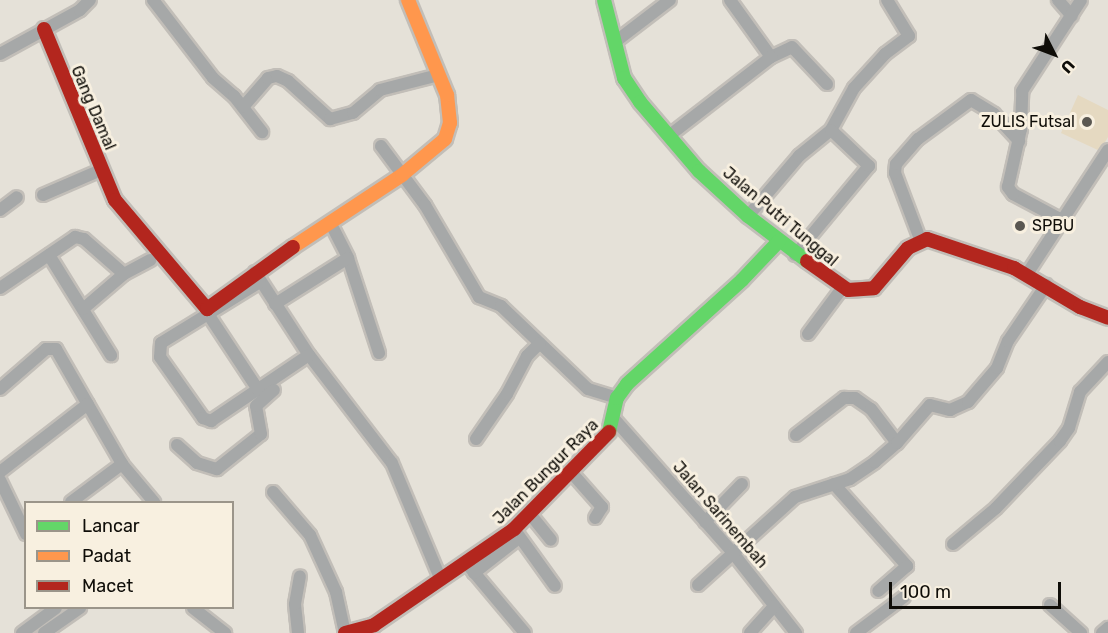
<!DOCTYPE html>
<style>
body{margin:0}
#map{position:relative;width:1108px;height:633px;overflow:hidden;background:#e5e1d8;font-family:Rubik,sans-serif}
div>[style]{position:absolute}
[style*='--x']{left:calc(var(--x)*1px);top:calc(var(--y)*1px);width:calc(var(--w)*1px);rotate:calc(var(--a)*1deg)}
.green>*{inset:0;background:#e5d9c1}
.roads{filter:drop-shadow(2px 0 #c2beb8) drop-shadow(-2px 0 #c2beb8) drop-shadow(0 2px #c2beb8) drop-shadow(0 -2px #c2beb8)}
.street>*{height:12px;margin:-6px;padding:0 6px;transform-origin:6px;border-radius:6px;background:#a6a8a8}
.fast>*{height:14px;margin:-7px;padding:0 7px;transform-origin:7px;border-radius:7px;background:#63d668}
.slow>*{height:14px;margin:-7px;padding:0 7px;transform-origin:7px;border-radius:7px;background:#ff974d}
.jam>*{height:14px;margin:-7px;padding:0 7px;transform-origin:7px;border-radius:7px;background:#b3261e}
.dots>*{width:16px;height:16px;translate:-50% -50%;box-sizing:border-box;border:3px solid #f8f0e0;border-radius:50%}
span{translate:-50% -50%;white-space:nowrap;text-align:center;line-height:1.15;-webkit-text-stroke:6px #f8f0e0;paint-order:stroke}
.street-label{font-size:16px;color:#0f0d08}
.poi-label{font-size:16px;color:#0f0d08}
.right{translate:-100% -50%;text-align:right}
.left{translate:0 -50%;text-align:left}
.legend{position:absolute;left:24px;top:501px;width:210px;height:108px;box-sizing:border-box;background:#f8f0e0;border:2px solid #9b958a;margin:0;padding:8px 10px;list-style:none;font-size:18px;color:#0f0d08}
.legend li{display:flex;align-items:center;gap:12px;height:30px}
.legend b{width:30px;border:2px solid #9b958a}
.north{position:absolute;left:1024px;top:24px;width:60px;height:60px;-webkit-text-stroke:4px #f8f0e0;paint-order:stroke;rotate:132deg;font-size:16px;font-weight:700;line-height:24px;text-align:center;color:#0f0d08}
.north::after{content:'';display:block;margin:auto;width:21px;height:27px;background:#0f0d08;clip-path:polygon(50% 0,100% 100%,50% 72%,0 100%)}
.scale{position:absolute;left:889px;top:582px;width:172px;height:27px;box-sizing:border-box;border:3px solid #0f0d08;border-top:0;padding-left:8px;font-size:18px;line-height:21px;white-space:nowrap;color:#0f0d08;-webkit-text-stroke:4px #f8f0e0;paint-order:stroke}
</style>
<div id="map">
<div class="green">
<i style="clip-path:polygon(1078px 95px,1108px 110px,1108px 137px,1100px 151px,1061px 133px)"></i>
</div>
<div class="roads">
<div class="street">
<i style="--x:153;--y:0;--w:98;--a:52.4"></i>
<i style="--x:213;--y:78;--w:28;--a:41"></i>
<i style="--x:234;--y:96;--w:46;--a:52.1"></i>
<i style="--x:730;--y:0;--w:70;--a:54.3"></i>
<i style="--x:771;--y:57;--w:23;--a:-25"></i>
<i style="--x:792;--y:47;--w:51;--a:46.6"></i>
<i style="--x:1058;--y:0;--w:21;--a:49"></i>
<i style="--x:615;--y:42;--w:69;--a:-37.4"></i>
<i style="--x:0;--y:54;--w:91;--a:-28.8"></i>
<i style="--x:80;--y:10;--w:14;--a:-45"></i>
<i style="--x:243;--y:107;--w:38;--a:-49"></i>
<i style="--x:268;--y:78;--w:9;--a:-13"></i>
<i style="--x:277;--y:76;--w:12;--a:24"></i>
<i style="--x:288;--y:81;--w:57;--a:42.1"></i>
<i style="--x:330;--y:119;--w:24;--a:-15"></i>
<i style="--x:353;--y:113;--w:35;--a:-40"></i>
<i style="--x:380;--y:90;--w:61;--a:-14.3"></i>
<i style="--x:831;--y:130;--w:48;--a:-61.3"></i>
<i style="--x:854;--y:88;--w:46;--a:-47.6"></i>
<i style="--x:885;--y:54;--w:30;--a:-37"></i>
<i style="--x:909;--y:36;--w:42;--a:-121.4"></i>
<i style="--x:670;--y:135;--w:128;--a:-37.7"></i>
<i style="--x:381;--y:146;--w:74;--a:53.3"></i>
<i style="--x:425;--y:205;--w:107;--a:59.6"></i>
<i style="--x:479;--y:297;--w:24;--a:22"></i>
<i style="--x:501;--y:306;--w:120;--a:43.7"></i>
<i style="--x:588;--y:389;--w:30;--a:17"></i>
<i style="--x:43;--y:195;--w:63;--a:-23.3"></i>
<i style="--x:0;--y:210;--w:21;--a:-37"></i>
<i style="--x:748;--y:216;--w:79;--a:-49.6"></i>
<i style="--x:799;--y:156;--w:41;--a:-39.1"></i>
<i style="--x:1060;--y:219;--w:53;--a:-152"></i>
<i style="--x:1013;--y:194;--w:9;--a:-126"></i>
<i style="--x:1008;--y:187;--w:59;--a:-77.4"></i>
<i style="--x:1021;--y:129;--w:38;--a:-88"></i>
<i style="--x:1022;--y:91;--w:108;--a:-57"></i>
<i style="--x:331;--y:224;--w:38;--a:63"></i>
<i style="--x:348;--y:258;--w:100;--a:71.9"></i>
<i style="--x:920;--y:239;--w:71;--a:-110.7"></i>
<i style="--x:895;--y:173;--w:9;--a:-84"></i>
<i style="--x:896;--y:164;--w:33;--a:-49"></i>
<i style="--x:918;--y:139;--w:66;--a:-36.3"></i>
<i style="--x:971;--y:100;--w:27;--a:31"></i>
<i style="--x:994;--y:114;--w:37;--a:47"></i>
<i style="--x:49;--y:255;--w:118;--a:58.2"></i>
<i style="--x:795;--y:255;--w:116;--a:-50.3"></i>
<i style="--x:869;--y:166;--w:52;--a:-136.5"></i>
<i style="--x:255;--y:272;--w:99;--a:57"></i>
<i style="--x:309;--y:355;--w:136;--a:52.5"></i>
<i style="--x:392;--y:463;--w:125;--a:67.3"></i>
<i style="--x:1027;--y:274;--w:148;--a:-56.8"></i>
<i style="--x:260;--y:282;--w:116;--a:148.4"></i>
<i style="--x:161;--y:343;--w:14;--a:94"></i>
<i style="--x:160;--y:357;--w:75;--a:54.8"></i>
<i style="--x:203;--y:418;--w:9;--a:21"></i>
<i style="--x:211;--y:421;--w:118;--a:-34"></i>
<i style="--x:0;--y:288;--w:91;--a:-34.2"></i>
<i style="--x:75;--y:237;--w:9;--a:13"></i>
<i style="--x:84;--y:239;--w:53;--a:41.2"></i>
<i style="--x:275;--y:304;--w:86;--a:-32.2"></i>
<i style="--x:83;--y:309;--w:54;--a:-40.5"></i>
<i style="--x:124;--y:274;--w:30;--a:-28"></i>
<i style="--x:210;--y:317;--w:89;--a:56.5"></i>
<i style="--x:808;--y:334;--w:59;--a:-53.3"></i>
<i style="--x:0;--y:389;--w:61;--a:-41"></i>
<i style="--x:46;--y:349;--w:10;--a:0"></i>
<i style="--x:56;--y:349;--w:133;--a:60.1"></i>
<i style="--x:122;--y:464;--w:50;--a:49.9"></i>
<i style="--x:616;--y:421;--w:176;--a:48.4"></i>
<i style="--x:733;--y:553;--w:102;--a:51.8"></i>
<i style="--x:796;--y:435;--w:61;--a:-37.6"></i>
<i style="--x:844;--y:398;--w:11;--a:0"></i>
<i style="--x:855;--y:398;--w:19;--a:35"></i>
<i style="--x:871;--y:409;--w:43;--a:52.6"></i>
<i style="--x:476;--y:439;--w:55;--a:-55.4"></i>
<i style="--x:507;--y:394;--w:43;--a:-62.2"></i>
<i style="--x:527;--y:356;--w:18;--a:-45"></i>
<i style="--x:177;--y:445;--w:27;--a:42"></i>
<i style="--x:197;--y:463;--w:21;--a:17"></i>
<i style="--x:217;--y:469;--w:56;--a:-38.5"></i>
<i style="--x:261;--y:434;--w:28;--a:-100"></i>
<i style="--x:256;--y:406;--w:24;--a:-42"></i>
<i style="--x:0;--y:472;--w:111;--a:-37.7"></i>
<i style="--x:571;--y:472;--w:47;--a:48.5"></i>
<i style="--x:602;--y:507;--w:13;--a:122"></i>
<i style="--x:0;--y:480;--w:60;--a:64.3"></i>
<i style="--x:834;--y:484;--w:110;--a:48.3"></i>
<i style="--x:907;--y:566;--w:38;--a:139"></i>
<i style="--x:273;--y:492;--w:57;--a:49.3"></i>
<i style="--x:310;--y:535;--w:63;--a:65.5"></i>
<i style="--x:336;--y:592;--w:42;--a:77.6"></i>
<i style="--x:71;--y:502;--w:64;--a:-36.7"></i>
<i style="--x:530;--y:514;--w:33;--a:51"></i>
<i style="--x:705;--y:522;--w:53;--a:-45.8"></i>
<i style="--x:514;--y:529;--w:70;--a:54.3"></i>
<i style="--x:953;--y:544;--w:56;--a:-39.9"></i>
<i style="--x:996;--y:508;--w:93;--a:-46.3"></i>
<i style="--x:1060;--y:441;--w:16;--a:-55"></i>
<i style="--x:1069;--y:428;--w:38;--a:-73"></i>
<i style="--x:1080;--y:392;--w:41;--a:-47"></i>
<i style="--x:467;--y:564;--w:90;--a:50"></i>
<i style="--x:474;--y:573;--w:52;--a:-38"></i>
<i style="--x:698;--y:585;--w:131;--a:-42.2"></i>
<i style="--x:795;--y:497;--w:58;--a:-18.1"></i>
<i style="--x:850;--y:479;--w:30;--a:-34"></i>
<i style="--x:875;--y:462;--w:29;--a:-41"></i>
<i style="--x:897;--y:443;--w:50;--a:-49"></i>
<i style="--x:930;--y:405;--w:21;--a:14"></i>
<i style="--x:950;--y:410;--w:20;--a:-24"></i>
<i style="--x:968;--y:402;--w:45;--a:-49.5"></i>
<i style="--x:997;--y:368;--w:29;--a:-68"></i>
<i style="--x:1008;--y:341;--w:68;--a:-55.8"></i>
<i style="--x:1050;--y:605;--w:42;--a:42.1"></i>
<i style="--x:193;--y:608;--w:41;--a:38"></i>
<i style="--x:22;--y:633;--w:42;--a:-36.3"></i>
<i style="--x:44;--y:633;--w:44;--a:-34.8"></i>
<i style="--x:298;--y:633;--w:29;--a:-96"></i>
<i style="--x:295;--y:604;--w:28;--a:-80"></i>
<i style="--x:750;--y:633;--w:36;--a:-48"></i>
<i style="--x:856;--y:633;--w:60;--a:-36.9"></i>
<i style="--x:1102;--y:633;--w:8;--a:-40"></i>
</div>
<div class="fast">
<i style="--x:604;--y:0;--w:81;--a:75.6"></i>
<i style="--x:624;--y:78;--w:29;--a:56"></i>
<i style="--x:640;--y:102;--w:91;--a:49.5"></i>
<i style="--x:699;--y:171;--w:67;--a:42.6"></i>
<i style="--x:748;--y:216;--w:74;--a:37.3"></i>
<i style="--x:609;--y:432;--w:35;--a:-77"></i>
<i style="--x:617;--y:398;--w:17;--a:-54"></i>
<i style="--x:627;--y:384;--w:155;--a:-42.1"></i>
<i style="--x:742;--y:280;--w:54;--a:-46.5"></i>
</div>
<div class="slow">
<i style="--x:293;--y:247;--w:131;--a:-33.4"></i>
<i style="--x:402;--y:175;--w:56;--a:-39.9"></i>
<i style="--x:445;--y:139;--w:17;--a:-73"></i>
<i style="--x:450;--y:123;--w:28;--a:-96"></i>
<i style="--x:447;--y:95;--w:103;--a:-112.3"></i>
</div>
<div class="jam">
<i style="--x:44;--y:29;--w:185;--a:67.5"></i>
<i style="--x:115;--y:200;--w:143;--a:49.8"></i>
<i style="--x:207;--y:309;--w:106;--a:-35.8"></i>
<i style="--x:807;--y:261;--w:50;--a:35.3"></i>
<i style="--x:848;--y:290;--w:26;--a:-4"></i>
<i style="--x:874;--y:288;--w:52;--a:-49.6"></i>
<i style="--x:908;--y:248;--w:21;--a:-25"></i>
<i style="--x:927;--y:239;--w:92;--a:18.4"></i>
<i style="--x:1014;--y:268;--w:77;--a:30.6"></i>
<i style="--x:1080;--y:307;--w:30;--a:21"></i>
<i style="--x:345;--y:633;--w:30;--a:-15"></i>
<i style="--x:374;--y:625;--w:170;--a:-34.4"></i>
<i style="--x:514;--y:529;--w:136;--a:-45.6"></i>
</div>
</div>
<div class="dots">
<i style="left:1087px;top:122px;background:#5a5751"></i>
<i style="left:1020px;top:226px;background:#5a5751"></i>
</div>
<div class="street-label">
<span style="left:93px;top:108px;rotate:67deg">Gang Damal</span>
<span style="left:780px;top:217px;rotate:40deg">Jalan Putri Tunggal</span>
<span style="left:546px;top:472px;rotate:-45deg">Jalan Bungur Raya</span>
<span style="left:720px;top:515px;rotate:49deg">Jalan Sarinembah</span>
</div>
<div class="poi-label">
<span class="right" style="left:1075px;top:122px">ZULIS Futsal</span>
<span class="left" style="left:1032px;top:226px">SPBU</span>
</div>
<ul class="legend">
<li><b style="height:8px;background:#63d668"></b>Lancar</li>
<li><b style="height:8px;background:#ff974d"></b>Padat</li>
<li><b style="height:8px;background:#b3261e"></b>Macet</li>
</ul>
<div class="north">U</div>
<div class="scale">100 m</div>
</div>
